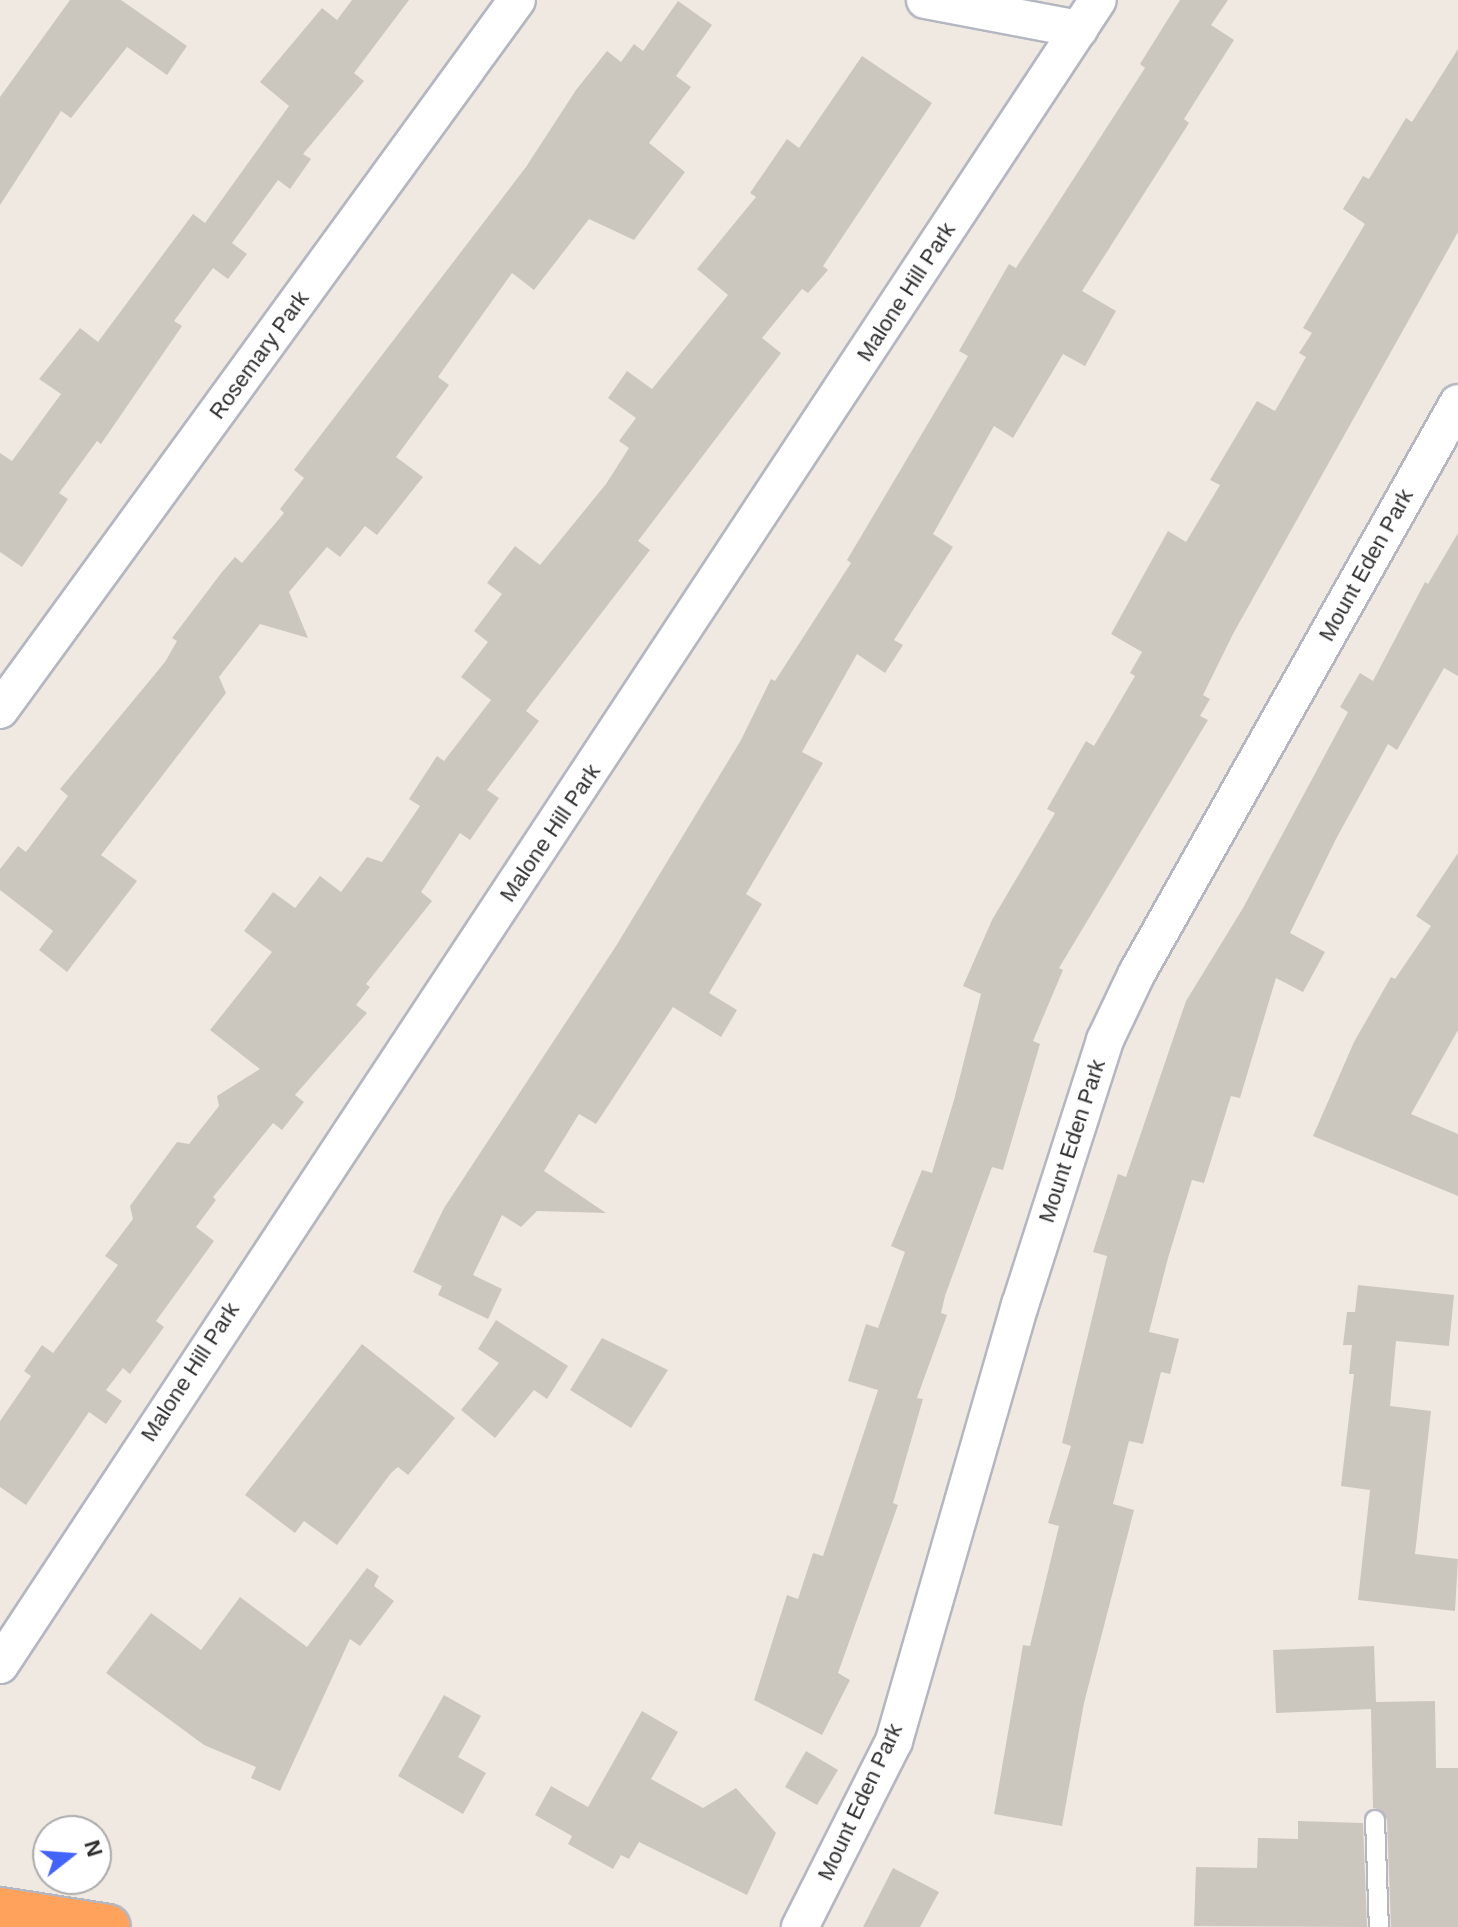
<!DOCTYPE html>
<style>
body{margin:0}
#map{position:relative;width:1458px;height:1927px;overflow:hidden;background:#efe9e1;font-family:Arial,sans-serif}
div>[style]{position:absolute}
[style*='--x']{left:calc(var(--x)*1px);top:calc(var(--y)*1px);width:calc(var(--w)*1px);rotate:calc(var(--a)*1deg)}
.building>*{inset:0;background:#cbc7bf}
.roads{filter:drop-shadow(2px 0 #b4b7c1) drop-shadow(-2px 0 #b4b7c1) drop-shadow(0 2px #b4b7c1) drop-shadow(0 -2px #b4b7c1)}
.lane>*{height:18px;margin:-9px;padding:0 9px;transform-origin:9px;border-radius:9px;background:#fff}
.street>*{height:36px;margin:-18px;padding:0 18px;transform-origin:18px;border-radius:18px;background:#fff}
.highway>*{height:44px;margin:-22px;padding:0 22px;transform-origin:22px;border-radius:22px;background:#ffa35c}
span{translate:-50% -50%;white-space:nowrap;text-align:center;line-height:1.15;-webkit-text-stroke:6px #fff;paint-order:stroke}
.street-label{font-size:22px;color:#2e2e2e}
.north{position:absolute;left:32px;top:1815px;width:80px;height:80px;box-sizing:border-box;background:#fff;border:2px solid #ababab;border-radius:50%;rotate:73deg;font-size:22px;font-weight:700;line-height:32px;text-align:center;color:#2e2e2e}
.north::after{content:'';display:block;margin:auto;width:28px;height:36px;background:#4264fb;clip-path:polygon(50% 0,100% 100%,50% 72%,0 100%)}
</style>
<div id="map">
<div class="building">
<i style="clip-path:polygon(70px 0,121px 0,187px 46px,167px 75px,127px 47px,71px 118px,61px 111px,0 205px,0 97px)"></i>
<i style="clip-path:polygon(352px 0,409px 0,354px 73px,364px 81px,303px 154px,311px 159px,290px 189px,278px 180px,232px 243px,247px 254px,228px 279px,213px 268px,174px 321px,182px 326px,101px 444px,97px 441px,59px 493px,68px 499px,22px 567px,0 552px,0 453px,12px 461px,61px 394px,39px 379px,80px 328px,98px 342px,193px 214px,205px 223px,289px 106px,260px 82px,322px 8px,337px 20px)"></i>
<i style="clip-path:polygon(1180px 0,1228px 0,1211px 25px,1234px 40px,1184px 119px,1189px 123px,1082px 291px,1116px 311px,1085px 366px,1063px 354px,1013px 438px,994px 426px,933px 534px,953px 547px,894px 640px,903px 645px,885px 673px,857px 654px,802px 752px,823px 763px,746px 894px,762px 904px,709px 993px,737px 1010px,721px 1037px,673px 1007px,596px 1124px,579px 1114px,544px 1171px,606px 1213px,537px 1211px,521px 1227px,502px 1215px,473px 1275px,502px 1289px,488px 1319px,438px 1295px,442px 1286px,413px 1272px,444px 1208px,616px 946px,741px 740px,771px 679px,775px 681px,851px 563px,847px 560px,968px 356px,959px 351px,1009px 264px,1016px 268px,1096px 144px,1145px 68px,1140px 64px)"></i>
<i style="clip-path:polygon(678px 1px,712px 25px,676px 76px,691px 87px,649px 143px,685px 172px,634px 240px,589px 219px,534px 290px,512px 273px,438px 377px,449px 385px,396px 457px,423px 477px,377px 535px,365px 526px,340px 557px,327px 547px,289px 592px,308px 638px,260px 624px,219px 677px,226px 693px,101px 855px,137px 881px,67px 972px,39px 950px,53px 931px,0 890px,0 869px,18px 846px,26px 852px,68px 796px,60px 789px,165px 662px,177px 641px,172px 638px,222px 572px,235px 557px,242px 563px,284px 513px,280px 509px,304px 478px,294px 470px,526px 167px,576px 90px,607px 51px,621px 62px,634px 44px,643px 51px)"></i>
<i style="clip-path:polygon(1458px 49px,1458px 232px,1233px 634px,1203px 695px,1210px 699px,1200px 716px,1208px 720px,1059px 968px,1063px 970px,1033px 1041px,1040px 1044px,1003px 1170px,992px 1167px,945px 1296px,941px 1313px,947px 1315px,917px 1398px,923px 1399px,893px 1503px,898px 1505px,838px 1673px,850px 1680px,822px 1735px,754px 1700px,787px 1595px,798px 1599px,813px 1553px,823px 1556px,878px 1390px,848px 1381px,866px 1324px,878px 1328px,905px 1252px,891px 1246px,922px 1170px,932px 1173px,954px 1100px,981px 994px,963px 986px,992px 920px,1055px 813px,1047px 809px,1086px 741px,1094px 746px,1135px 676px,1130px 673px,1142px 652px,1111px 634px,1168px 531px,1186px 542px,1220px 485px,1210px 480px,1257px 401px,1275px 411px,1306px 357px,1299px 353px,1312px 333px,1303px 328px,1365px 224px,1343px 209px,1363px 176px,1369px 179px,1406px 118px,1412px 122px)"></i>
<i style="clip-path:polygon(862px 56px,932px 103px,823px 266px,828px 270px,808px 293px,802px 289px,762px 338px,781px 353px,638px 541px,650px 550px,526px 711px,539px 721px,487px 790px,499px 798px,470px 840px,460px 833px,421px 892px,432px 901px,366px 984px,370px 987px,356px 1005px,367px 1013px,295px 1095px,304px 1102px,282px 1130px,273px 1123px,213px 1197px,216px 1200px,196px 1227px,214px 1241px,156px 1321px,164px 1327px,130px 1374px,123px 1368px,106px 1390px,122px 1401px,106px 1424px,89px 1412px,26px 1505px,0 1487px,0 1421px,31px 1376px,24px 1371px,42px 1345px,53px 1353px,118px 1265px,105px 1256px,133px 1219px,130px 1206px,177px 1142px,189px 1144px,219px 1106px,217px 1096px,260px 1069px,210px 1030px,272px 952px,244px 931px,273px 892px,295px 908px,320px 876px,341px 892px,367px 857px,382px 862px,420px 806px,409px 799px,437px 756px,444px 761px,491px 700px,461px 677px,488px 642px,474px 631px,502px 594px,487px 583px,515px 546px,540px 565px,606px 484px,629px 448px,619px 441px,636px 418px,608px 398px,627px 371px,652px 389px,728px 295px,697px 269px,756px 197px,750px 193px,787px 139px,799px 148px)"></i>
<i style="clip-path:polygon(1458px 533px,1458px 676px,1444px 668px,1397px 750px,1388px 744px,1336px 839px,1290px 933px,1325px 952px,1303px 992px,1276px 978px,1240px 1098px,1231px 1096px,1204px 1183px,1192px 1180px,1168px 1258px,1149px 1332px,1179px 1339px,1170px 1374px,1161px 1372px,1143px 1444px,1129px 1441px,1113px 1504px,1134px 1510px,1084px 1703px,1062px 1826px,994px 1814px,1023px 1645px,1030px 1646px,1059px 1526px,1048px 1523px,1071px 1446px,1062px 1443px,1107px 1256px,1093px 1252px,1118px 1174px,1126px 1177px,1186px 1001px,1243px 908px,1348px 712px,1340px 707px,1360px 673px,1373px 681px,1425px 582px,1428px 584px)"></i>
<i style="clip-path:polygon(1458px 853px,1458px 1030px,1411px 1114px,1458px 1134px,1458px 1196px,1313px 1136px,1354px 1042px,1391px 977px,1395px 979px,1431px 926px,1416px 916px)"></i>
<i style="clip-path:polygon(1358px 1285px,1454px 1295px,1449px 1346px,1396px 1341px,1390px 1406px,1431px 1411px,1415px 1554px,1458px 1559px,1455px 1611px,1358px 1600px,1370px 1490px,1341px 1486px,1354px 1374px,1349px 1374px,1352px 1345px,1343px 1345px,1347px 1312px,1355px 1312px)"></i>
<i style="clip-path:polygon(496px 1320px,568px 1366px,547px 1399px,534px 1390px,495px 1438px,461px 1410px,499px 1363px,478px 1349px)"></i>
<i style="clip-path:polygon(602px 1338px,668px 1370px,631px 1428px,570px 1390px)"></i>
<i style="clip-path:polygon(362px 1344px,455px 1418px,408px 1475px,398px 1467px,391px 1473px,337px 1545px,304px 1521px,295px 1533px,245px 1495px)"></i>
<i style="clip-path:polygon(367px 1568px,379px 1576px,374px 1586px,394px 1601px,360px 1646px,350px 1639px,280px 1791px,251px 1778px,256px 1767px,204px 1745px,106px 1673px,151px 1613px,201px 1650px,240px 1597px,307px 1647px)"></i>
<i style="clip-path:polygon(1374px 1646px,1376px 1702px,1435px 1701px,1436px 1768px,1458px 1768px,1458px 1927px,1391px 1927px,1387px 1820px,1381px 1810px,1373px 1808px,1371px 1709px,1276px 1713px,1273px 1650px)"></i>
<i style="clip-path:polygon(444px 1695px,481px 1716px,458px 1757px,486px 1773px,463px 1814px,398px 1776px)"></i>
<i style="clip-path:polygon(642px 1711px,678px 1732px,651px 1779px,703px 1808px,736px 1788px,776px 1833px,747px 1895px,639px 1842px,629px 1859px,621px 1855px,613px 1869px,568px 1844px,572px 1836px,535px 1815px,551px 1786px,588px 1807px)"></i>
<i style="clip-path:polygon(806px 1751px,838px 1770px,817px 1805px,785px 1787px)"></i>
<i style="clip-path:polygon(1298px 1821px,1363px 1823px,1367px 1927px,1194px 1926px,1196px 1867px,1257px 1868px,1258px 1838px,1298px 1839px)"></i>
<i style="clip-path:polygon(893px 1868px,939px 1892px,920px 1927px,863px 1927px)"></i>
</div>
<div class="roads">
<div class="lane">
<i style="--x:1375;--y:1820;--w:107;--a:87.9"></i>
</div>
<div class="street">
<i style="--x:925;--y:0;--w:157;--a:10.7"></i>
<i style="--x:0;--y:710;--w:878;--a:-53.94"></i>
<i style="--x:0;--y:1665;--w:1994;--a:-56.6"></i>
<i style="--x:800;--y:1927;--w:208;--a:-63.2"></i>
<i style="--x:894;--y:1741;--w:454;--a:-73.9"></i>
<i style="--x:1020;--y:1305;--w:278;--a:-72.2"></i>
<i style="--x:1105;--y:1040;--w:74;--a:-64.5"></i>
<i style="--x:1137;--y:973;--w:654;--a:-60.61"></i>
</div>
<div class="highway">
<i style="--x:0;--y:1910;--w:109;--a:8.9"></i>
</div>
</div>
<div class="street-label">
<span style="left:906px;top:292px;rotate:-57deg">Malone Hill Park</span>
<span style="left:259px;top:355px;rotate:-54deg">Rosemary Park</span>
<span style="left:1366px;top:565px;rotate:-61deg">Mount Eden Park</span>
<span style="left:550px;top:833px;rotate:-56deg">Malone Hill Park</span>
<span style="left:1072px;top:1141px;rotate:-72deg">Mount Eden Park</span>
<span style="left:190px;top:1372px;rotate:-57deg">Malone Hill Park</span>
<span style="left:860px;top:1802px;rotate:-65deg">Mount Eden Park</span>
</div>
<div class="north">N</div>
</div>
